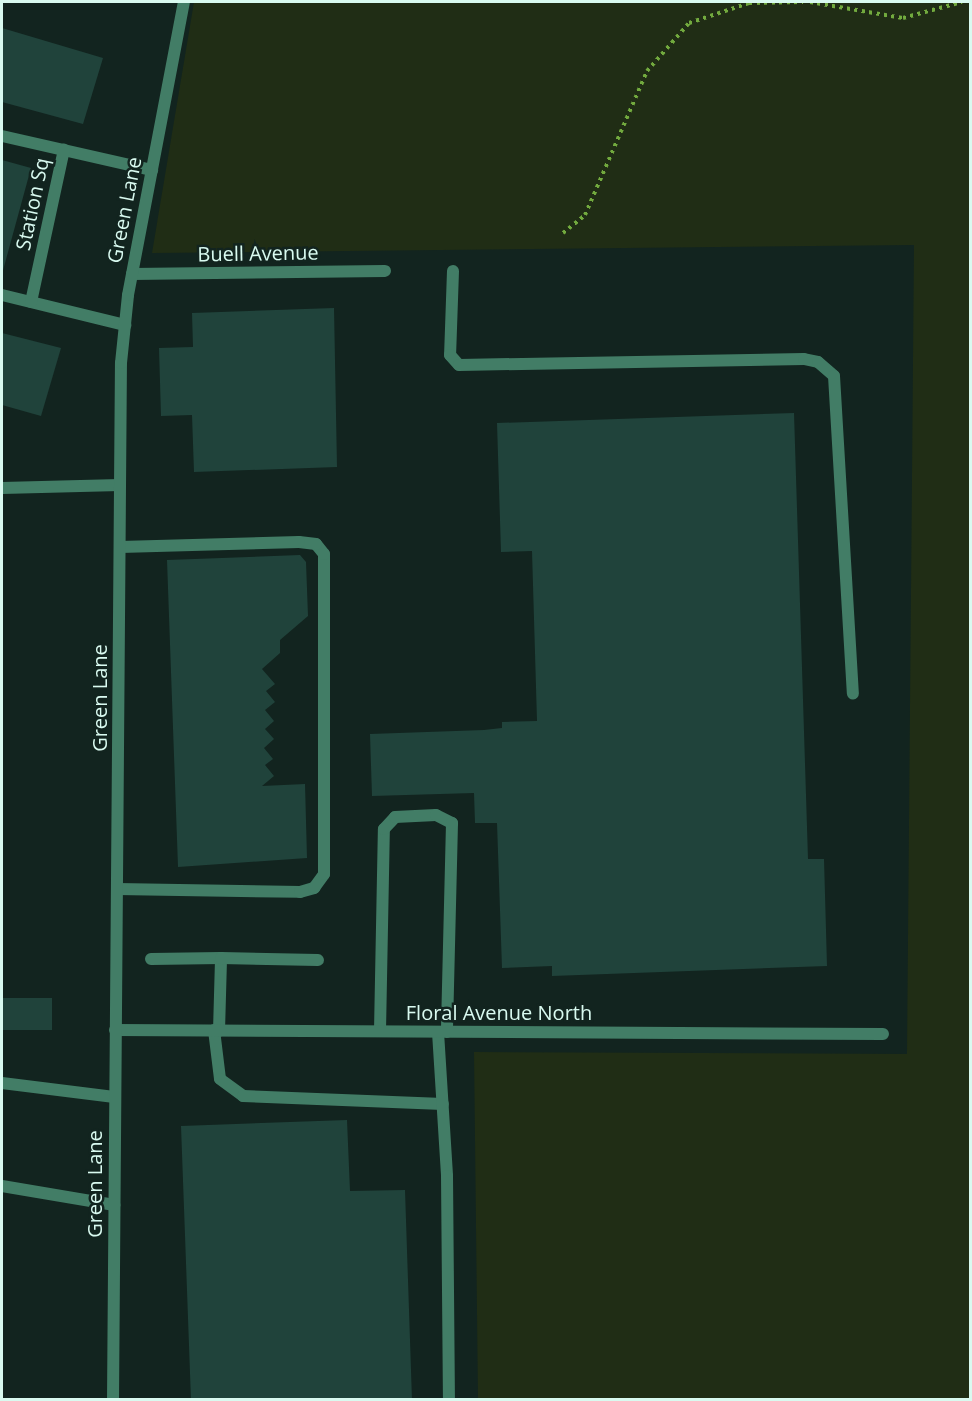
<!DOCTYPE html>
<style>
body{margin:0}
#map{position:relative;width:972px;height:1401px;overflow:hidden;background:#12241f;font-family:"Open Sans",sans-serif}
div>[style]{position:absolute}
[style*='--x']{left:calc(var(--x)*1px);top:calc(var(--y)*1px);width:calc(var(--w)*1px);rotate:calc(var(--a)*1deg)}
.green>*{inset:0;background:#202d15}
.building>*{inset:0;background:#20433b}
.path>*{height:4px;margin-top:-2px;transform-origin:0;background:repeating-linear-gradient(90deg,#72aa3e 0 3px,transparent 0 7.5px)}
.lane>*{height:12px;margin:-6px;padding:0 6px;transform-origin:6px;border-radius:6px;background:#427d66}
.street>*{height:12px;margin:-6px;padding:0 6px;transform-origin:6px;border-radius:6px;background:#427d66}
span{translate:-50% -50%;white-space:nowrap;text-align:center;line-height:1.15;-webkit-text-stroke:5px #12241f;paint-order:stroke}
.street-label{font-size:20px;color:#d9faf0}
.frame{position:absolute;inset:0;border:3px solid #d9faf0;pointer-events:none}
</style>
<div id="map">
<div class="green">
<i style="clip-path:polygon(194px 2px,970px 2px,970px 1399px,478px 1399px,474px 1052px,907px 1054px,914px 245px,152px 253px)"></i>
</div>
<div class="building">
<i style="clip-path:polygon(2px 28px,103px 58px,83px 124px,2px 102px)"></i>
<i style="clip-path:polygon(2px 160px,31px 168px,2px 274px)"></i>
<i style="clip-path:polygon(334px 308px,337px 467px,194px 472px,192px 415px,161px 416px,159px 348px,193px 347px,192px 313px)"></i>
<i style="clip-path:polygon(2px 333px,61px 348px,41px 416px,2px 405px)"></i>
<i style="clip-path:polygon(794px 413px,808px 859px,824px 859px,827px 966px,552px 976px,552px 966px,502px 968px,497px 823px,475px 823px,474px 793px,372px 796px,370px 734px,484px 730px,502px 728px,502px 722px,537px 721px,532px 551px,501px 552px,497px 423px)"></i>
<i style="clip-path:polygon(300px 555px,306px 562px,308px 616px,280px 640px,280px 653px,262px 669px,275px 684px,266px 691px,275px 702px,265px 710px,274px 721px,265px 729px,274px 739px,264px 748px,273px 759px,265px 765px,274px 776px,262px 786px,305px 784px,307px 858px,178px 867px,167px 560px)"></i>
<i style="clip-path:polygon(2px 998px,52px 998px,52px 1030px,2px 1030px)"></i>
<i style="clip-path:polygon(347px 1120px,350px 1191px,405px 1190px,412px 1400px,191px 1400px,181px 1126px)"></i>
</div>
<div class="path">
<i style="--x:810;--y:2;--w:94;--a:9.8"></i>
<i style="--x:903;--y:18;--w:61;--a:-15.2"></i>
<i style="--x:563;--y:233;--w:28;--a:-39"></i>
<i style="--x:585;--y:215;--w:157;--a:-66.7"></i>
<i style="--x:647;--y:71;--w:64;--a:-48.8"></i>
<i style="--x:689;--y:23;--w:63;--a:-18.4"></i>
<i style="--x:749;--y:3;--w:54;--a:-1.1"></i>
</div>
<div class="lane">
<i style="--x:453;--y:271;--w:84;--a:92"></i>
<i style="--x:450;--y:355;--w:13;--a:48"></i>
<i style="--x:459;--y:365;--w:345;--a:-1"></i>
<i style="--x:804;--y:359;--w:14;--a:12"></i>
<i style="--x:818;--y:362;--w:21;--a:41"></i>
<i style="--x:834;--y:376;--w:318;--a:86.6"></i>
<i style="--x:2;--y:488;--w:118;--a:-1.5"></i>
<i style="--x:117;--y:889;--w:183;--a:0.9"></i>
<i style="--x:300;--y:892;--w:15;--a:-16"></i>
<i style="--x:314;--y:888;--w:17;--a:-54"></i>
<i style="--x:324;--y:874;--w:320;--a:-90"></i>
<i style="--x:324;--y:554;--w:13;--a:-129"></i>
<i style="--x:316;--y:544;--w:17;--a:-173"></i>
<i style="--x:299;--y:542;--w:179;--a:178.4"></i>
<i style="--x:151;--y:959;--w:70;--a:-0.8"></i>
<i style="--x:214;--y:1030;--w:49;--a:83"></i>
<i style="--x:220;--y:1079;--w:29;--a:36"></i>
<i style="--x:243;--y:1096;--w:200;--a:2.3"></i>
<i style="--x:219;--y:1031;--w:73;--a:-88.4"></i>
<i style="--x:221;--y:958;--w:97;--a:1.2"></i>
<i style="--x:380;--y:1031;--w:202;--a:-88.9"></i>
<i style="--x:384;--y:829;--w:16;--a:-47"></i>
<i style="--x:395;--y:817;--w:41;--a:-2.8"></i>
<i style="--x:436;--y:815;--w:18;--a:27"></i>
<i style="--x:452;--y:823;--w:209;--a:91.4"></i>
<i style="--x:438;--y:1032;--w:144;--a:86.4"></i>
<i style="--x:447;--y:1176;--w:224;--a:89.5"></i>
<i style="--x:2;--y:1083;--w:113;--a:7.1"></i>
<i style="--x:2;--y:1186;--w:114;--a:9.6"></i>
</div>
<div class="street">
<i style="--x:2;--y:136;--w:154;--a:12.8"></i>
<i style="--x:132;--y:274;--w:253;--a:-0.7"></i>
<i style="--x:2;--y:295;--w:127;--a:13.7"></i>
<i style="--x:31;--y:302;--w:156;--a:-77.8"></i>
<i style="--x:115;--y:1030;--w:768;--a:0.3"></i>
<i style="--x:113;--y:1400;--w:1037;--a:-89.56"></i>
<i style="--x:121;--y:363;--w:68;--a:-84.1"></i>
<i style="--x:128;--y:295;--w:298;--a:-79.2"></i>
</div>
<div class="street-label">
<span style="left:32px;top:204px;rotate:-78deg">Station Sq</span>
<span style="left:124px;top:210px;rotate:-79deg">Green Lane</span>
<span style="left:258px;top:253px;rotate:-1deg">Buell Avenue</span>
<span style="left:99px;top:698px;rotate:-90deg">Green Lane</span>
<span style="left:499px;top:1012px">Floral Avenue North</span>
<span style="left:94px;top:1184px;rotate:-90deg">Green Lane</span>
</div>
<div class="frame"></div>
</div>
